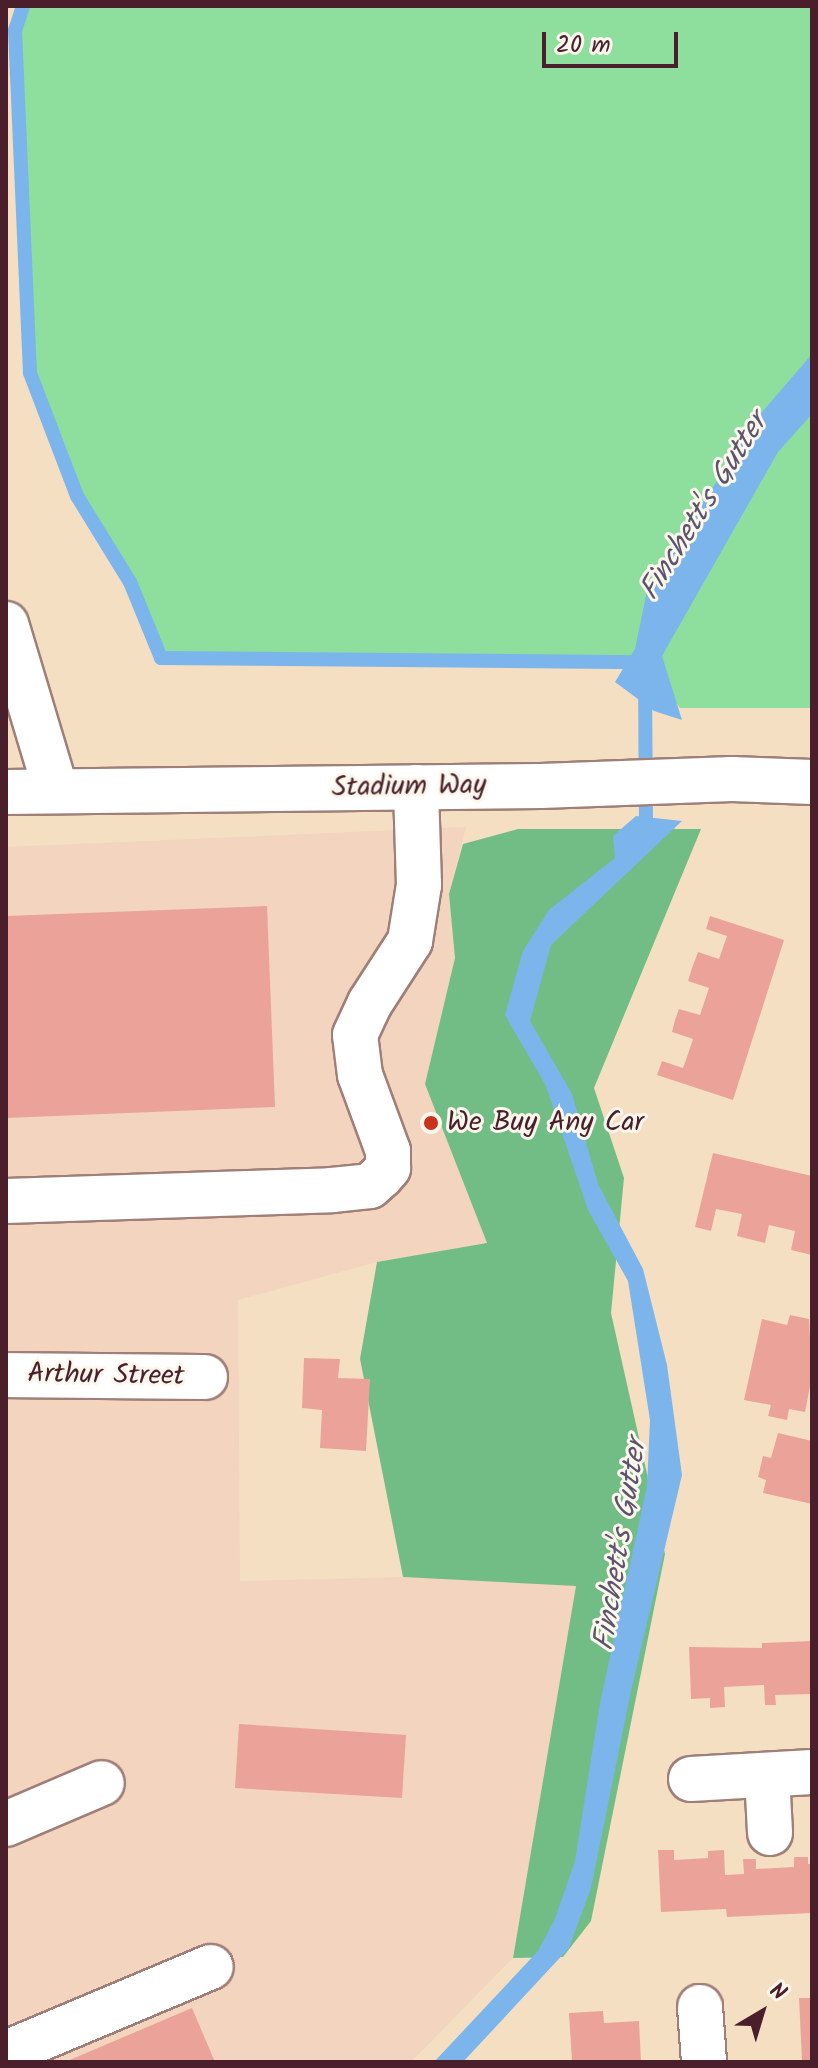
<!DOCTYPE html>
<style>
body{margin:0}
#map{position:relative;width:818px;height:2068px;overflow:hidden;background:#f4dfc3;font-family:Kalam,sans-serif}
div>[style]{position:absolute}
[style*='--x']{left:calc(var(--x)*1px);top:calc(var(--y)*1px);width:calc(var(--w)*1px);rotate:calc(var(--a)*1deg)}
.built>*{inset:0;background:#f3d4bf}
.green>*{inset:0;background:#8ede9e}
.forest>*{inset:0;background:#72bd85}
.water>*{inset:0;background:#7cb5ec}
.stream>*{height:14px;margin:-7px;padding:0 7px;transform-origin:7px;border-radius:7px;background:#7cb5ec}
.building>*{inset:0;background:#eba399}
.roads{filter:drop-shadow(2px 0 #9f7f77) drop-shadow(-2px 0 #9f7f77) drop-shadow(0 2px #9f7f77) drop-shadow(0 -2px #9f7f77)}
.minor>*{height:44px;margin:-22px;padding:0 22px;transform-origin:22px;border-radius:22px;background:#fff}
.dots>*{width:22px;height:22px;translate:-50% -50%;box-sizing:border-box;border:4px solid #fbf7ec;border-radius:50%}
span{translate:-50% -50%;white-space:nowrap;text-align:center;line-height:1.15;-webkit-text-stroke:6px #fbf7ec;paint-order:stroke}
.street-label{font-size:28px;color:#4a1f2b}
.poi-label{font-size:28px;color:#4a1f2b}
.left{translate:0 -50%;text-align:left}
.water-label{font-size:30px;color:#5c546f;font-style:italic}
.frame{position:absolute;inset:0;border:8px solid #4a1f2b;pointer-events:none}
.north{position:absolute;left:722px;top:1972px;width:80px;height:80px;-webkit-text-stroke:6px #fbf7ec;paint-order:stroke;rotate:38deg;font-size:22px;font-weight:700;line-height:32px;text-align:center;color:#4a1f2b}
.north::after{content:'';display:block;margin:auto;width:28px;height:36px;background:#4a1f2b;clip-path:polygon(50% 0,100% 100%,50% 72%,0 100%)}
.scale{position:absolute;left:542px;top:32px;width:136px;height:36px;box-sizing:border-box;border:4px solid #4a1f2b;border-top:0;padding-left:10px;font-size:24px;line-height:28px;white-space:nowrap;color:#4a1f2b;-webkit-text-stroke:6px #fbf7ec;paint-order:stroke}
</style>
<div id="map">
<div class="built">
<i style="clip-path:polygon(466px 827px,449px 894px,455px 958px,425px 1084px,487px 1244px,377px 1262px,238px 1300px,240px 1581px,403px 1577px,577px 1585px,513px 1958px,411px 2062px,6px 2062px,6px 847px)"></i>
</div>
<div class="green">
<i style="clip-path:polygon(23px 6px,812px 6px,812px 708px,680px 708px,644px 662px,161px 658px,130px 582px,77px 496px,30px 373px,15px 30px)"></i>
</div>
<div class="forest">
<i style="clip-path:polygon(518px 829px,701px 829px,594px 1088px,624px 1178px,611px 1313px,665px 1554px,591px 1921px,563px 1957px,513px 1958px,576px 1586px,403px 1577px,360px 1359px,377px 1262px,487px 1243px,425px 1084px,455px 958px,449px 894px,463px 844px)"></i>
</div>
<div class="water">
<i style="clip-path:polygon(812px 354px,812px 414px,778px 452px,662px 656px,682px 720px,654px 711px,615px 682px,635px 649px,648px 586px,763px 411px)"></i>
<i style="clip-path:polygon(636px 816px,682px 821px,551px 945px,530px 1021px,572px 1094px,598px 1184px,643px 1269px,667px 1365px,682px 1475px,631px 1691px,591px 1888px,569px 1948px,463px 2062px,434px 2062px,538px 1951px,555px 1919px,575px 1861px,600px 1703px,647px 1486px,650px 1420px,628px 1281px,588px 1210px,546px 1086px,505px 1015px,523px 951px,549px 910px,615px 858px,613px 836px)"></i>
</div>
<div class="stream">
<i style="--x:23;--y:6;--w:25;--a:108"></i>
<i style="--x:15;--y:30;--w:343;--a:87.5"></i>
<i style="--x:30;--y:373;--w:132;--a:69.1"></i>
<i style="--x:77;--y:496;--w:101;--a:58.4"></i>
<i style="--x:130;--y:582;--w:82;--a:67.8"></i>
<i style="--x:161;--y:658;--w:483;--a:0.5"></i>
<i style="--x:639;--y:832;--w:12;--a:-55"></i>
<i style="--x:646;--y:822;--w:135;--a:-90.4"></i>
</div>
<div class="building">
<i style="clip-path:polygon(267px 906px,275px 1107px,6px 1118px,6px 916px)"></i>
<i style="clip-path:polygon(710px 916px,784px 940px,733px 1100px,657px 1075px,662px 1061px,683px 1068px,688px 1054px,693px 1039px,672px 1032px,675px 1020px,679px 1009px,700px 1015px,709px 988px,688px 981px,692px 968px,698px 952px,719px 959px,727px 936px,706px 929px)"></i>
<i style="clip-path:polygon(713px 1153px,812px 1176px,812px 1255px,791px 1250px,795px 1231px,769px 1225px,765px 1243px,737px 1236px,742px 1214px,716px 1209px,711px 1231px,695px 1227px)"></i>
<i style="clip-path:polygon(790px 1315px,809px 1319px,812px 1376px,805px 1412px,789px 1409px,787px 1420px,768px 1416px,771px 1405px,744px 1400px,762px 1319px,787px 1325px)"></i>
<i style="clip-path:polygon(304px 1358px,340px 1359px,338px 1378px,370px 1379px,366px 1451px,320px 1448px,322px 1410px,302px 1408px)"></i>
<i style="clip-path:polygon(778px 1433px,812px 1441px,812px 1504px,763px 1493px,766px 1480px,758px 1477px,763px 1456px,771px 1458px)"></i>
<i style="clip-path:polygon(812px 1641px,812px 1694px,775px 1695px,776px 1705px,765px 1705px,764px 1685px,743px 1686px,724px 1687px,725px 1707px,710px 1708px,710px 1698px,691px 1699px,689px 1647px,762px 1648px,762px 1643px)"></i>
<i style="clip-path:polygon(239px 1724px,406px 1735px,402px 1798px,235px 1788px)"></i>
<i style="clip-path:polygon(658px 1850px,674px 1850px,674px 1860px,708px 1858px,708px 1851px,724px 1850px,725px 1875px,744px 1874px,743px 1859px,756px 1859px,756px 1869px,794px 1867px,794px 1857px,808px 1857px,808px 1864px,812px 1864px,812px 1913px,727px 1917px,726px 1909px,661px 1912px)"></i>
<i style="clip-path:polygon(799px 1998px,812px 1998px,812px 2061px,802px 2062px)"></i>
<i style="clip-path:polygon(192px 2008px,215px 2062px,65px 2062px)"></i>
<i style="clip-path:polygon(603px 2011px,604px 2023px,639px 2021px,641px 2062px,572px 2062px,569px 2013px)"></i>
</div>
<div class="roads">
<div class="minor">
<i style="--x:6;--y:624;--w:174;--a:73.3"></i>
<i style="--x:6;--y:792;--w:535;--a:-0.64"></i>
<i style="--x:541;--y:786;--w:191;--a:-2.1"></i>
<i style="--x:732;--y:779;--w:80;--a:2.1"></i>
<i style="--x:6;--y:1201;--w:326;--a:-1.9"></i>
<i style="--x:332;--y:1190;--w:38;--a:-6"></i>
<i style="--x:370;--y:1186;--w:15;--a:-42"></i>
<i style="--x:381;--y:1176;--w:11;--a:-49"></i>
<i style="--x:388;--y:1168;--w:17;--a:-90"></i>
<i style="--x:388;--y:1151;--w:81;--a:-110.2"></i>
<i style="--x:360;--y:1075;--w:40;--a:-97.1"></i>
<i style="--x:355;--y:1035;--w:35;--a:-65"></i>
<i style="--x:370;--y:1003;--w:74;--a:-57.2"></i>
<i style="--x:410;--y:941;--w:57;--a:-80.9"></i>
<i style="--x:419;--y:885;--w:98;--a:-91.8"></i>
<i style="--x:6;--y:1375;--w:199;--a:0.6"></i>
<i style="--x:767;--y:1775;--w:58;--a:87"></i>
<i style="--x:691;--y:1779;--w:121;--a:-3.3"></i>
<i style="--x:6;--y:1824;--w:104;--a:-23.1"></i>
<i style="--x:700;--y:2007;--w:55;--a:85.8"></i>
<i style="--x:6;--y:2053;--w:222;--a:-22.8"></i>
</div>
</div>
<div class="dots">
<i style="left:431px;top:1123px;background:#c8321e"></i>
</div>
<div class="street-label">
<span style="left:409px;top:787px;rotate:-1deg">Stadium Way</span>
<span style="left:106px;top:1376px;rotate:1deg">Arthur Street</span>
</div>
<div class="poi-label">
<span class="left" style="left:447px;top:1123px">We Buy Any Car</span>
</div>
<div class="water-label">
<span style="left:704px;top:507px;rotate:-58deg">Finchett's Gutter</span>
<span style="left:621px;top:1545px;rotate:-81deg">Finchett's Gutter</span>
</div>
<div class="frame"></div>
<div class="north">N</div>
<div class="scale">20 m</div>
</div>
